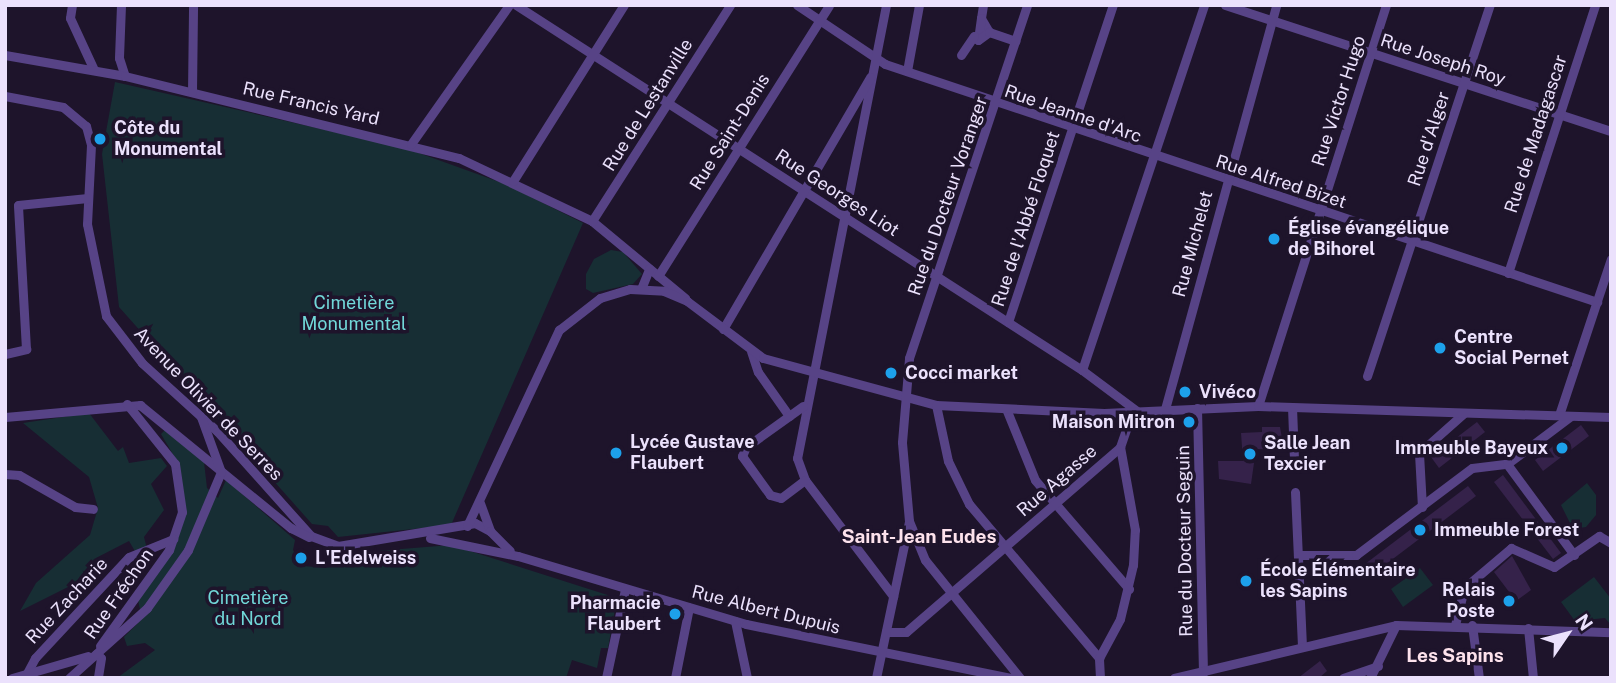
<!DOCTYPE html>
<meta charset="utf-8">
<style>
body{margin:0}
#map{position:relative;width:1616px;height:683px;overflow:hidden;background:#1e142b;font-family:"Public Sans",sans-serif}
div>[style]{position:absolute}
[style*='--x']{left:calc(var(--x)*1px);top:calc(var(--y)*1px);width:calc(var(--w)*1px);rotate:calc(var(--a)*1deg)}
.green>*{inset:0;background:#172e34}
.building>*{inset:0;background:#35224a}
.minor>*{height:9px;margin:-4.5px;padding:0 4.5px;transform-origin:4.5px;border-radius:4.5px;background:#574386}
.dots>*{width:19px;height:19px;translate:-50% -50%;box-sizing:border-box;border:4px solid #1e142b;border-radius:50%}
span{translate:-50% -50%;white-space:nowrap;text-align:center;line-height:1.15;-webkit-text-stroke:7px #1e142b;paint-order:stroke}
.street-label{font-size:18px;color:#ebe1fc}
.poi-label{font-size:18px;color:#ebe1fc;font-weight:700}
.left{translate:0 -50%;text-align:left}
.right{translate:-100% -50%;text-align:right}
.park-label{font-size:18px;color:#71d7d8}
.neighbourhood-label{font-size:19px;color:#fde2ec;font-weight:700}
.frame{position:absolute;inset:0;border:7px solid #ebe1fc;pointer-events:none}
.north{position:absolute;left:1532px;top:599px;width:70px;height:70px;-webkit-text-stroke:5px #1e142b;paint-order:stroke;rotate:55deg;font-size:19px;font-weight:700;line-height:28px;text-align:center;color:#ebe1fc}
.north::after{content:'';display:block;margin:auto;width:24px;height:32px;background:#ebe1fc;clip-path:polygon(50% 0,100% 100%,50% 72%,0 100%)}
</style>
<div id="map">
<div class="green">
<i style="clip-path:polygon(115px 82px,405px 148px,505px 184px,583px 223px,451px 525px,338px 537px,328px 526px,312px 524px,119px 307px,102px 154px)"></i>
<i style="clip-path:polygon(611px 250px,623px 252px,642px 274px,633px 284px,593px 293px,586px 289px,586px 274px,594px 259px)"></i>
<i style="clip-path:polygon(89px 413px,118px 451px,123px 447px,129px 463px,161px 458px,167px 466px,151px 484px,164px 510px,144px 537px,147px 549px,136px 553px,129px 541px,94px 559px,74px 584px,20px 611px,36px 583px,90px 535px,98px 508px,89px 477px,23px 423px)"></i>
<i style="clip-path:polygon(167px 428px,204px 462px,207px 488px,218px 498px,226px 480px,295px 540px,293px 550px,303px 566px,326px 568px,339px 554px,451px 545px,617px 598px,608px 648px,601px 648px,597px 668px,572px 660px,566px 678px,117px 678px,155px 650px,145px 643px,127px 646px,124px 637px,142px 619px,138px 600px,184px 516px,178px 463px,161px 434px)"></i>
<i style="clip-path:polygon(1587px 483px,1596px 495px,1596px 515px,1586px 527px,1573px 529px,1561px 505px)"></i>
<i style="clip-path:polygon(1420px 568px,1433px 585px,1403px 607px,1391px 589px)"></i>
<i style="clip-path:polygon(1594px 577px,1611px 599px,1610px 624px,1605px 618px,1575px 621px,1561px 602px)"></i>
</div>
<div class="building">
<i style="clip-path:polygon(1477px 422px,1485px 432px,1439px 468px,1431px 457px)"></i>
<i style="clip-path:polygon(1581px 425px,1589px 436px,1543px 471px,1535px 460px)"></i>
<i style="clip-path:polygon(1262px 427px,1280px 427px,1284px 450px,1256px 449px,1251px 484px,1219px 479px,1218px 461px,1243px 461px,1241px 433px,1262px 432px)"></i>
<i style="clip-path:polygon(1503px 475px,1561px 553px,1553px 559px,1494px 482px)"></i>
<i style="clip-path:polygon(1468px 486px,1476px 496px,1373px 574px,1365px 564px)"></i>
<i style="clip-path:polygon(1512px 556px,1531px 590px,1516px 601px,1494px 572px)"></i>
<i style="clip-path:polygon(1320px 661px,1327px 671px,1319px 678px,1298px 678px)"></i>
</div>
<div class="minor">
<i style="--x:72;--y:5;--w:13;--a:99"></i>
<i style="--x:70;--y:18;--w:57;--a:65.2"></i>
<i style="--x:121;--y:5;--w:53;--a:92.2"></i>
<i style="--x:119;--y:58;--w:19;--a:72"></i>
<i style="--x:516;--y:5;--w:673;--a:32.82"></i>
<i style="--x:1082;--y:370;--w:69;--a:36.7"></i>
<i style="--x:797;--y:5;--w:106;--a:33.8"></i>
<i style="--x:885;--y:64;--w:751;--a:18.48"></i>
<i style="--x:886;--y:5;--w:462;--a:101.1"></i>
<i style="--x:797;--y:458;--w:23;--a:70"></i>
<i style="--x:805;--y:480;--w:146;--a:52.8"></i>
<i style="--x:1225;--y:5;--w:406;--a:18.1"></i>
<i style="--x:981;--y:18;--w:13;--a:-81"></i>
<i style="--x:989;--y:32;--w:16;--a:-120"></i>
<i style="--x:981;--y:18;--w:22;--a:98"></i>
<i style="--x:978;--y:40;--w:14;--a:-36"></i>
<i style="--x:989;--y:32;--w:28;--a:19"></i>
<i style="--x:5;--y:55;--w:122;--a:9.9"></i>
<i style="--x:125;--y:76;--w:344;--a:13.8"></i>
<i style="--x:459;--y:158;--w:147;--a:25.3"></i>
<i style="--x:592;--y:221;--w:121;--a:39.6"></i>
<i style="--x:961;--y:55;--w:23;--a:-56"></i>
<i style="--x:907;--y:71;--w:67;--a:-79.7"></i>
<i style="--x:192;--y:92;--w:87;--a:-89.3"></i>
<i style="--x:5;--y:96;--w:59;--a:10.7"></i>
<i style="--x:63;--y:107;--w:30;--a:40"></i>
<i style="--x:86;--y:126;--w:20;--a:75"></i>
<i style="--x:91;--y:145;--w:79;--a:92.9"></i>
<i style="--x:87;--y:224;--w:94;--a:78.3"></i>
<i style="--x:106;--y:316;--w:59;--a:52.5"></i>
<i style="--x:142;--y:363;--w:101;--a:42.2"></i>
<i style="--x:217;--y:431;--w:141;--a:48.2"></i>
<i style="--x:311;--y:536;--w:29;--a:20"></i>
<i style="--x:338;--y:546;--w:139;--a:-9.5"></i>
<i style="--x:475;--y:523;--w:17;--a:28"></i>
<i style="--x:411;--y:144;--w:170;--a:-54.8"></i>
<i style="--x:513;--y:181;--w:208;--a:-57.8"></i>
<i style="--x:592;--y:221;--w:256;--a:-57.4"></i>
<i style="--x:1508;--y:273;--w:282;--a:-72"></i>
<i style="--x:658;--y:276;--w:320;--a:-57.7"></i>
<i style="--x:641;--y:289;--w:22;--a:-68"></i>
<i style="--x:1008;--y:322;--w:334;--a:-71.7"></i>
<i style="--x:723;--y:329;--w:292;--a:-59.7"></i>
<i style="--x:751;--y:351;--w:22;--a:72"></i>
<i style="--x:758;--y:372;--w:54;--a:54.8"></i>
<i style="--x:5;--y:354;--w:22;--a:-13"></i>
<i style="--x:26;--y:349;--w:144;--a:-93.2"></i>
<i style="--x:18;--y:205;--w:70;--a:-5.7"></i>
<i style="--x:1082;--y:370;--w:385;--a:-71.5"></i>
<i style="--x:1367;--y:376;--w:391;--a:-71.7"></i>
<i style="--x:936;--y:405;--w:57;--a:77.9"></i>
<i style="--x:948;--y:461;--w:48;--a:64"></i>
<i style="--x:969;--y:504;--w:202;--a:49.8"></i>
<i style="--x:803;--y:406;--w:70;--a:144.3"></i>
<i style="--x:746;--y:447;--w:10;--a:114"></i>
<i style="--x:742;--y:456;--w:48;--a:54.3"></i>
<i style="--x:770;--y:495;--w:11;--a:15"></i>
<i style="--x:781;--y:498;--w:30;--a:-37"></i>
<i style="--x:1258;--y:406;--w:421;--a:-72.3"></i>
<i style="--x:1292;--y:407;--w:53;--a:87.8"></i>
<i style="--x:1197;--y:408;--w:265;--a:88.7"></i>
<i style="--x:1165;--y:409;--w:419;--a:-74.6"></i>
<i style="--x:1007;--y:411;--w:74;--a:67.9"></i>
<i style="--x:1035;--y:480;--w:144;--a:49.2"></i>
<i style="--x:1559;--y:415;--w:164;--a:-71.6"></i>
<i style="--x:5;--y:417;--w:136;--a:-5.1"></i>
<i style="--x:140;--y:405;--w:195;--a:39.2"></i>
<i style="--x:291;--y:528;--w:20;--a:27"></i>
<i style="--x:1507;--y:464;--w:80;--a:-36.9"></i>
<i style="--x:5;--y:474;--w:14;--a:4"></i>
<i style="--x:19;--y:475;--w:64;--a:29.7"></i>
<i style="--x:75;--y:507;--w:18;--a:6"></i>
<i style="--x:1295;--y:492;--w:154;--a:87.4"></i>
<i style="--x:480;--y:503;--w:30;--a:70"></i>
<i style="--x:490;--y:531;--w:28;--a:45"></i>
<i style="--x:1422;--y:507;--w:54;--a:-93.2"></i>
<i style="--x:1419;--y:453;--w:60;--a:-41.6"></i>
<i style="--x:467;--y:526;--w:217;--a:-64.9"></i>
<i style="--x:559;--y:330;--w:52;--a:-38"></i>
<i style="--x:600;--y:298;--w:31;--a:-17"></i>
<i style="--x:630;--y:289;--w:34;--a:3"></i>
<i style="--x:664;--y:291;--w:25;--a:23"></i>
<i style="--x:687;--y:301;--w:95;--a:36.9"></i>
<i style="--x:763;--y:358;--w:179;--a:15.2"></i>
<i style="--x:936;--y:405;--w:168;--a:2.7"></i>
<i style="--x:1104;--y:413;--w:154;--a:-2.6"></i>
<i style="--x:1258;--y:406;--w:353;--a:1.8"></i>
<i style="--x:430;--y:538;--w:90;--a:11.6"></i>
<i style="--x:518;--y:556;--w:238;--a:16.6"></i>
<i style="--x:746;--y:624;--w:270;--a:11.5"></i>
<i style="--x:1298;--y:555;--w:58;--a:0"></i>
<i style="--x:1356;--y:555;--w:145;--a:-36.9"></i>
<i style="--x:1472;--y:468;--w:35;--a:-7"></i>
<i style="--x:1507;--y:464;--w:113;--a:53.6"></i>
<i style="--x:735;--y:621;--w:58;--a:78.1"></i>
<i style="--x:1455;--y:625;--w:38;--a:-76"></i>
<i style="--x:1464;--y:588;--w:62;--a:-40.4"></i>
<i style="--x:1511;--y:548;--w:47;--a:23.8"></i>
<i style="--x:1554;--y:567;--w:55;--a:-34.6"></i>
<i style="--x:1599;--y:536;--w:14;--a:30"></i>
<i style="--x:1472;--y:625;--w:53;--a:82.5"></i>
<i style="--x:1528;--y:628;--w:50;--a:84.3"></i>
<i style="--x:886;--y:632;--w:20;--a:0"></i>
<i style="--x:906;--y:632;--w:283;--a:-40.8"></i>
<i style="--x:1120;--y:447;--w:37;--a:-71"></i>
<i style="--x:100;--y:646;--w:118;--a:-54.3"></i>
<i style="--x:169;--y:550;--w:40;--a:-71.1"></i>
<i style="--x:182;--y:512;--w:49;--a:-98.3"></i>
<i style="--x:175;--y:464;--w:77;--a:-128.7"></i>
<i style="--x:96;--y:654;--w:6;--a:39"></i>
<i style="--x:101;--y:658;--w:20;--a:99"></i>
<i style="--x:27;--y:673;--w:17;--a:-62"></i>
<i style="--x:35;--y:658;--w:138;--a:-47.1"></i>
<i style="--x:129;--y:557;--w:48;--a:-22.2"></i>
<i style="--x:12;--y:678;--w:79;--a:-16.1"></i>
<i style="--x:69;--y:678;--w:105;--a:-41.9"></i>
<i style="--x:147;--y:608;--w:71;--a:-54.7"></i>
<i style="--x:188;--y:550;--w:85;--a:-67.1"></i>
<i style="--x:221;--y:472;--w:59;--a:-110"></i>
<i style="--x:606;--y:678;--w:91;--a:-77.9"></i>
<i style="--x:675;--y:678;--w:72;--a:-78.8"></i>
<i style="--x:876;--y:678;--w:159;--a:-78.1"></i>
<i style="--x:1020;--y:678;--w:151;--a:-128.8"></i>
<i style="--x:925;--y:560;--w:42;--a:-112.3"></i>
<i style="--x:909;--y:521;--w:79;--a:-95.1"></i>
<i style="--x:902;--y:442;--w:84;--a:-85.2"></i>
<i style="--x:909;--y:358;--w:372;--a:-71.5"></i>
<i style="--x:1100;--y:678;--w:20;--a:-93"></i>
<i style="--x:1099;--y:658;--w:44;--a:-61.7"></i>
<i style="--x:1120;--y:619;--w:56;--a:-76.5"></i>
<i style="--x:1133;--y:565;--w:35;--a:-87"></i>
<i style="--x:1135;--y:530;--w:84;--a:-100.2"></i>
<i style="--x:1174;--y:678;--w:228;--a:-13.4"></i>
<i style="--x:1396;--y:625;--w:215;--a:1.9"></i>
<i style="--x:1343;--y:678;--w:37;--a:-19"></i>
<i style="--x:1370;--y:678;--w:59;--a:-63.9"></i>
</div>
<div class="dots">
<i style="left:100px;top:139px;background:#1da1eb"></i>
<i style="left:1274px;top:239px;background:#1da1eb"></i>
<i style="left:1440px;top:348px;background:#1da1eb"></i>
<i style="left:891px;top:373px;background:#1da1eb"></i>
<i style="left:1185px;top:392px;background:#1da1eb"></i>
<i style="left:1189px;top:422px;background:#1da1eb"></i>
<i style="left:1562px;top:448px;background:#1da1eb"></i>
<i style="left:616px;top:453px;background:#1da1eb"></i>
<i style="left:1250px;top:454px;background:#1da1eb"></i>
<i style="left:1420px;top:530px;background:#1da1eb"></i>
<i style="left:301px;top:558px;background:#1da1eb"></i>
<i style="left:1246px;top:581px;background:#1da1eb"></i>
<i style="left:1509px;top:601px;background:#1da1eb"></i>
<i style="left:675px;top:614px;background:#1da1eb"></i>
</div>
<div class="street-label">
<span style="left:1443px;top:60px;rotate:18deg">Rue Joseph Roy</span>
<span style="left:1339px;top:101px;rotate:-72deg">Rue Victor Hugo</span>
<span style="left:311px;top:104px;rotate:13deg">Rue Francis Yard</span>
<span style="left:648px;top:105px;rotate:-58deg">Rue de Lestanville</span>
<span style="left:1073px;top:114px;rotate:19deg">Rue Jeanne d'Arc</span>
<span style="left:730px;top:132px;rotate:-58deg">Rue Saint-Denis</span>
<span style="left:1536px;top:134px;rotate:-72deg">Rue de Madagascar</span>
<span style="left:1429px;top:139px;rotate:-72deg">Rue d'Alger</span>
<span style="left:1281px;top:182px;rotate:18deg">Rue Alfred Bizet</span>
<span style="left:837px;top:193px;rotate:33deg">Rue Georges Liot</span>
<span style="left:948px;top:196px;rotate:-71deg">Rue du Docteur Voranger</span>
<span style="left:1026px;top:219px;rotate:-72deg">Rue de l'Abbé Floquet</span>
<span style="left:1193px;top:244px;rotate:-75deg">Rue Michelet</span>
<span style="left:208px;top:404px;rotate:46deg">Avenue Olivier de Serres</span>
<span style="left:1057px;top:481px;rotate:-41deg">Rue Agasse</span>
<span style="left:1185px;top:541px;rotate:-91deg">Rue du Docteur Seguin</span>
<span style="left:119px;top:594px;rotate:-55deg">Rue Fréchon</span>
<span style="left:67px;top:601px;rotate:-47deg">Rue Zacharie</span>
<span style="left:766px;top:610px;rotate:14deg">Rue Albert Dupuis</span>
</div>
<div class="poi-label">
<span class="left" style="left:114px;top:139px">Côte du<br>Monumental</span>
<span class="left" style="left:1288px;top:239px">Église évangélique<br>de Bihorel</span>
<span class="left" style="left:1454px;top:348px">Centre<br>Social Pernet</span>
<span class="left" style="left:905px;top:373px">Cocci market</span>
<span class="left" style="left:1199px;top:392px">Vivéco</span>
<span class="right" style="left:1175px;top:422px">Maison Mitron</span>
<span class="left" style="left:630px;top:453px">Lycée Gustave<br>Flaubert</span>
<span class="left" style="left:1264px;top:454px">Salle Jean<br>Texcier</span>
<span class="right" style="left:1548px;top:448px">Immeuble Bayeux</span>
<span class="left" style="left:1434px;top:530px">Immeuble Forest</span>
<span class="left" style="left:315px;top:558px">L'Edelweiss</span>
<span class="left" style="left:1260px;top:581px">École Élémentaire<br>les Sapins</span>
<span class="right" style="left:1495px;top:601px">Relais<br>Poste</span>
<span class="right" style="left:661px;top:614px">Pharmacie<br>Flaubert</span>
</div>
<div class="park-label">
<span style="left:354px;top:314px">Cimetière<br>Monumental</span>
<span style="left:248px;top:609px">Cimetière<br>du Nord</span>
</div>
<div class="neighbourhood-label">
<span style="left:919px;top:537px">Saint-Jean Eudes</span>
<span style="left:1455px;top:656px">Les Sapins</span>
</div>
<div class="frame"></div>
<div class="north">N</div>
</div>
